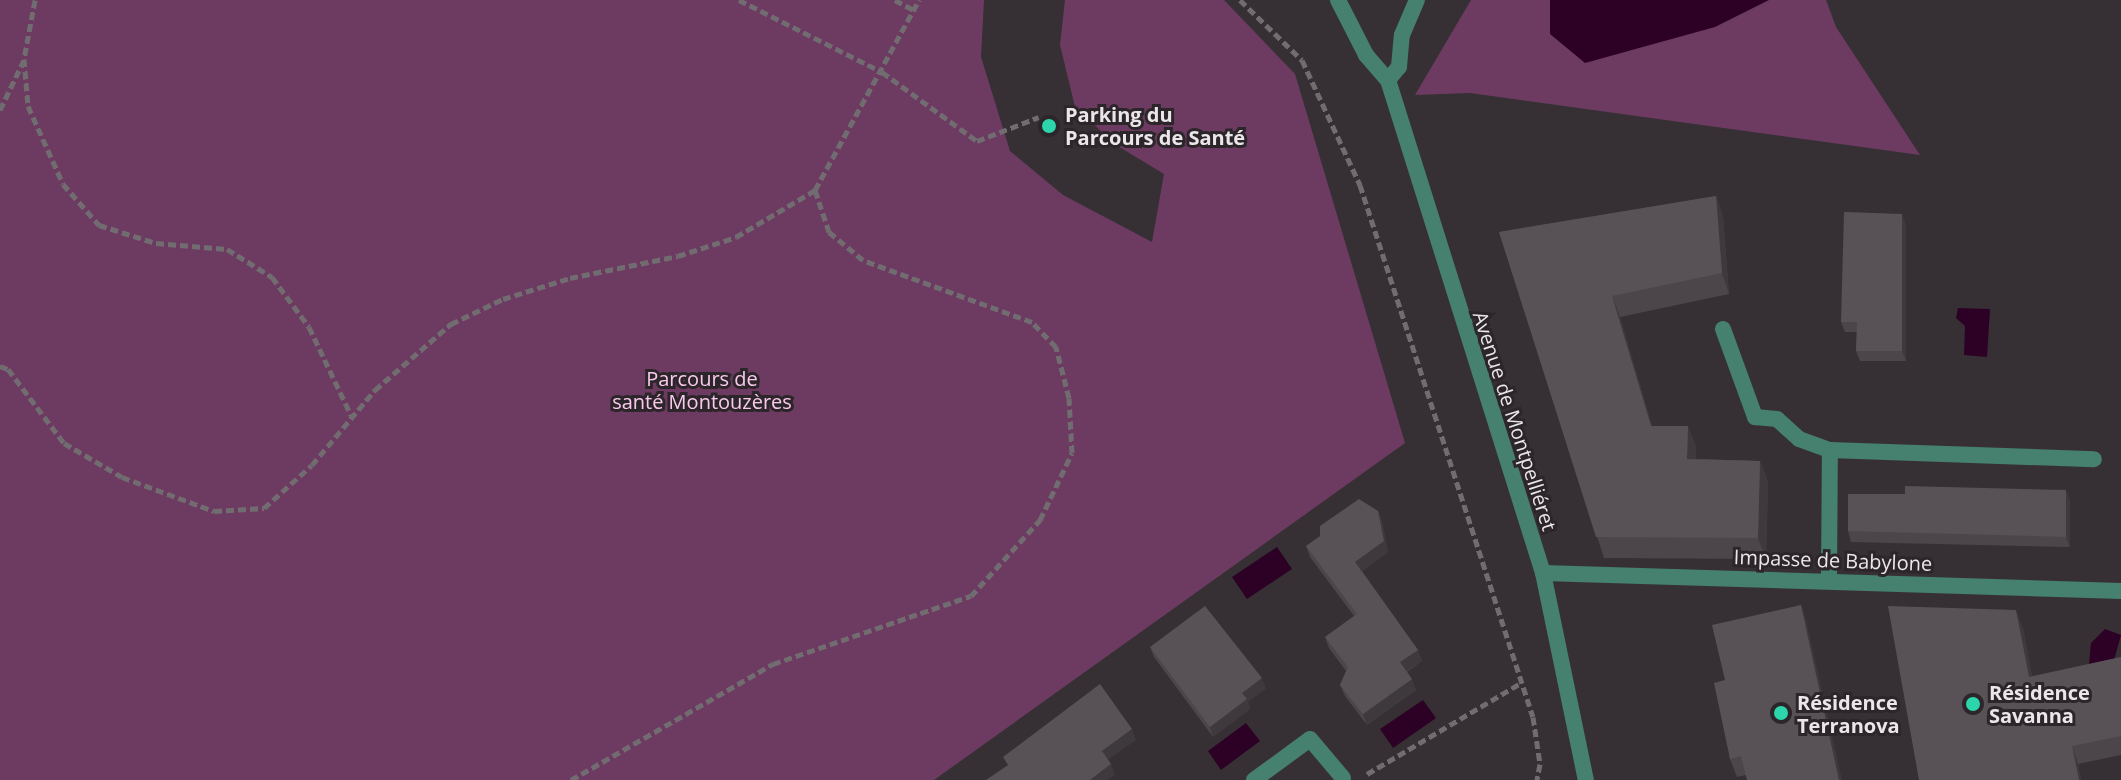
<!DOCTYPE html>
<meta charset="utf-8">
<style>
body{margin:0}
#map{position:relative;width:2121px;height:780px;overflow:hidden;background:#363034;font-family:"Open Sans",sans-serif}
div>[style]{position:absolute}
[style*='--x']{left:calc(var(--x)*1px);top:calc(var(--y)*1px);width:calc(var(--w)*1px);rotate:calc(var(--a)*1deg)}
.green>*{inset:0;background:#6d3b61}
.water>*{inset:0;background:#2d0025}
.path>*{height:5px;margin-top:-2.5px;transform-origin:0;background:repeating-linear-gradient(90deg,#716c70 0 8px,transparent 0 12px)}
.service>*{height:16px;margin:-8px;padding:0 8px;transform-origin:8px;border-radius:8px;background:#46806e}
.minor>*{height:16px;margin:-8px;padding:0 8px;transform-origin:8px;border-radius:8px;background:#46806e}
.tertiary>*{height:16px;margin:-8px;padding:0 8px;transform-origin:8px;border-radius:8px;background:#46806e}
.wall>*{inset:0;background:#4c464a}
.shaded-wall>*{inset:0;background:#3e393c}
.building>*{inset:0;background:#585156}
.dots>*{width:22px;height:22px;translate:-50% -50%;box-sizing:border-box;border:4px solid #2c262a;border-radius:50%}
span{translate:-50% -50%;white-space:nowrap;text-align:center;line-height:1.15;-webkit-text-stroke:6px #2c262a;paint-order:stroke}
.poi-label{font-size:20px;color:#eae6e9;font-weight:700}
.left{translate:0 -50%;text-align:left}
.park-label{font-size:20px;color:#f9c8ec}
.street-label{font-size:20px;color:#eae6e9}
</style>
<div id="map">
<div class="green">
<i style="clip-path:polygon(0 0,984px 0,981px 57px,1010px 151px,1063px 195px,1152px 242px,1164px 174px,1116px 145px,1075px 107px,1060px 45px,1065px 0,1224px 0,1295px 74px,1405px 443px,934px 780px,0 780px)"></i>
<i style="clip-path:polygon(1471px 0,1826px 0,1836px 27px,1920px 155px,1470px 93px,1415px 95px)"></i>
</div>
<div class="water">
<i style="clip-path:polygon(1550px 0,1769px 0,1715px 27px,1585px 63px,1550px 34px)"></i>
<i style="clip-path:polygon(1958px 308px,1990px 309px,1987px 357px,1964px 355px,1965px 326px,1956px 318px)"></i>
<i style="clip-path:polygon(1277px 547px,1292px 569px,1247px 599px,1232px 577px)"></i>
<i style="clip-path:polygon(2105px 629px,2121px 635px,2112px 667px,2089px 664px,2091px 643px)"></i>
<i style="clip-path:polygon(1423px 700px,1436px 718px,1393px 748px,1380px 729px)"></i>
<i style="clip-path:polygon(1246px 723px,1260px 741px,1221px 770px,1208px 751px)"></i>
</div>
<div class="path">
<i style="--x:35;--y:0;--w:60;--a:100.6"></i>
<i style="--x:24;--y:59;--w:47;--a:85.1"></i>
<i style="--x:28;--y:106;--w:85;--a:65.8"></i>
<i style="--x:63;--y:184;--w:55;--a:48.7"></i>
<i style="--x:99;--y:225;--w:60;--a:17.5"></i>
<i style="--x:156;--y:243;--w:71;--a:4.8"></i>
<i style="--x:227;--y:249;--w:53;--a:31.9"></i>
<i style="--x:272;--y:277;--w:62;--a:53.5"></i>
<i style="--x:309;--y:327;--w:100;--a:64.5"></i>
<i style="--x:739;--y:0;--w:160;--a:26.7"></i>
<i style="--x:882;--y:72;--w:117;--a:36"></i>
<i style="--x:977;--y:141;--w:66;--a:-21.2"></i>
<i style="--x:895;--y:0;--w:21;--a:28"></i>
<i style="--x:1240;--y:0;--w:86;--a:44.1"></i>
<i style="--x:1302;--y:60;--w:138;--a:65.1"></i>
<i style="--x:1360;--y:185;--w:559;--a:71.99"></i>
<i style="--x:1533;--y:717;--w:48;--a:81.5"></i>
<i style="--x:1540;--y:764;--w:16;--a:101"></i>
<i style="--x:0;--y:110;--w:55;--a:-64.4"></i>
<i style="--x:0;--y:366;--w:9;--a:21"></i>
<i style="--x:8;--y:369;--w:93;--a:52.9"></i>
<i style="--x:64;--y:443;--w:67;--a:30.4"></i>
<i style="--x:122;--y:477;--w:98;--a:20.3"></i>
<i style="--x:214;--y:511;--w:50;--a:-3.4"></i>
<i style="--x:264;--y:508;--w:64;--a:-41.9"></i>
<i style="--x:312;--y:465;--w:98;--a:-50"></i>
<i style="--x:375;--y:390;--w:101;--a:-41"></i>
<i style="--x:451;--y:324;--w:58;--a:-25.7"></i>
<i style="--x:503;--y:299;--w:70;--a:-17.4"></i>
<i style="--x:570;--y:278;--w:110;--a:-11.5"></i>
<i style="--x:678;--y:256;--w:61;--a:-18.1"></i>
<i style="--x:736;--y:237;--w:92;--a:-30.7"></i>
<i style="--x:1367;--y:774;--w:177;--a:-30.6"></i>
<i style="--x:571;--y:780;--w:233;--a:-29.9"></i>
<i style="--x:773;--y:664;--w:209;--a:-19"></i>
<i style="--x:971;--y:596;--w:103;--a:-47.8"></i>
<i style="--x:1040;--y:520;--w:74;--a:-64.5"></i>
<i style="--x:1072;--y:453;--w:55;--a:-93.1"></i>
<i style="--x:1069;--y:398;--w:53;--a:-104.3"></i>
<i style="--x:1056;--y:347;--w:35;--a:-134"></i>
<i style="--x:1032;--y:322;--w:180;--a:-159.9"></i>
<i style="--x:863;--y:260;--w:44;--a:-140.5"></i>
<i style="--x:829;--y:232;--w:44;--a:-108.4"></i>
<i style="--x:815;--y:190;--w:217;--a:-61.3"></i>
</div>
<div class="service">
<i style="--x:1723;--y:329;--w:94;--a:70"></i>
<i style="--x:1755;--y:417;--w:22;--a:5"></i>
<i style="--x:1777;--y:419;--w:30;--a:42"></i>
<i style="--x:1799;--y:439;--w:33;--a:20"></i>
<i style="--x:1830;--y:450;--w:264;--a:2"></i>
<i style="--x:1829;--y:579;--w:129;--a:-89.6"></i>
</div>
<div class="minor">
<i style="--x:1543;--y:573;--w:578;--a:1.78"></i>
<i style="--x:1254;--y:780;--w:69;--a:-36.2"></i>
<i style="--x:1310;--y:739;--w:51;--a:49.8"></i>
</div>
<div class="tertiary">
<i style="--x:1338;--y:0;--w:62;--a:63"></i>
<i style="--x:1366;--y:55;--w:33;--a:49"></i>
<i style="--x:1388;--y:80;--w:517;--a:72.55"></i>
<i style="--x:1543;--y:573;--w:211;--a:78.3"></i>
<i style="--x:1388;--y:80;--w:17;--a:-50"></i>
<i style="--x:1399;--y:67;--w:32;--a:-85"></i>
<i style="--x:1402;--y:35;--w:38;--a:-67"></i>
</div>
<div class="wall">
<i style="clip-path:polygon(1716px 196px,1723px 217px,1729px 294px,1620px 317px,1652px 426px,1688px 426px,1696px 447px,1696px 459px,1760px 461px,1768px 482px,1766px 559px,1604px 558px,1499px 232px)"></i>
<i style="clip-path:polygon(1906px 224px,1906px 361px,1860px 361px,1856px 351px,1857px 332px,1845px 332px,1841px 322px)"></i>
<i style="clip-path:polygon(2070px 500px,2070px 547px,1851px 542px,1848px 531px)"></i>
<i style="clip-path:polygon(1378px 511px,1382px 522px,1388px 552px,1362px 571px,1418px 650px,1422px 661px,1407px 672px,1416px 690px,1367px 725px,1345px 696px,1340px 685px,1346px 671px,1329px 648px,1325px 637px,1354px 616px,1310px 557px,1306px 546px)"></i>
<i style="clip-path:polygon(1801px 605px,1807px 624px,1746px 775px,1737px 777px,1730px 759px,1725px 680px)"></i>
<i style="clip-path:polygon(2023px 628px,2032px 677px,2121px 657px,2121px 755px,2078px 764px,2081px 780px,1919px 780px)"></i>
<i style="clip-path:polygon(1150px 647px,1266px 688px,1248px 702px,1250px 709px,1213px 737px,1154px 657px)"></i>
</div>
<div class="shaded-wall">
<i style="clip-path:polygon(1716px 196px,1723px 217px,1729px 294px,1722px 273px)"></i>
<i style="clip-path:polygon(1902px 214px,1906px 224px,1906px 361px,1902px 351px)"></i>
<i style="clip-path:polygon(1612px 296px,1620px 317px,1658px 447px,1651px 426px)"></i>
<i style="clip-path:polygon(1688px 426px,1696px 447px,1695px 480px,1687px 459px)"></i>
<i style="clip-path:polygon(1760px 461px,1768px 482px,1766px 559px,1758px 538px)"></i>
<i style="clip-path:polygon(2066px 490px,2070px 500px,2070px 547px,2066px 537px)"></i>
<i style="clip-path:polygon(1378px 511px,1382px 522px,1388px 552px,1359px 573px,1355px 562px)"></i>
<i style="clip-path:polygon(1801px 605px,1807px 624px,1842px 780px,1839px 780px)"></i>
<i style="clip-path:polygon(2016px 610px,2023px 628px,2036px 695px,2029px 677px)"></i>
<i style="clip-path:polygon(1418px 650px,1422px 661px,1404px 673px,1400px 662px)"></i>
<i style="clip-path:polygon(1262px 678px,1266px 688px,1248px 702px,1250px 709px,1213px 737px,1210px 727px,1242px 693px)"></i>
<i style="clip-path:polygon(1412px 679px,1416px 690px,1367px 725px,1363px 714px)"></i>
<i style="clip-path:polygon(1132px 729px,1136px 740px,1106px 761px,1102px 751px)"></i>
<i style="clip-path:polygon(2072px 746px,2078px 764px,2081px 780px,2079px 780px)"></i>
<i style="clip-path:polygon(1111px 764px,1115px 775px,1108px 780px,1090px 780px)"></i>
</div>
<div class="building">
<i style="clip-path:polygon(1716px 196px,1722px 273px,1612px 296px,1651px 426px,1688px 426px,1687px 459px,1760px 461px,1758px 538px,1596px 537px,1499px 232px)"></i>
<i style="clip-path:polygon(1844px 212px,1902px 214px,1902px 351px,1856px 351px,1857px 322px,1841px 322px)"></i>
<i style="clip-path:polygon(1905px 486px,2066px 490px,2066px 537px,1848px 531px,1848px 494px,1905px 494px)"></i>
<i style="clip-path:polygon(1359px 499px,1378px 511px,1384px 541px,1355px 562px,1418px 650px,1400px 662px,1412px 679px,1363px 714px,1340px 685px,1348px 667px,1325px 637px,1357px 614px,1306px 546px,1320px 536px,1320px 526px)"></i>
<i style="clip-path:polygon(1801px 605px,1839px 780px,1747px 780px,1741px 756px,1730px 759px,1714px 683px,1725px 680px,1712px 625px)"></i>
<i style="clip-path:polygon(1205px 606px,1262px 678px,1242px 693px,1247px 699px,1210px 727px,1150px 647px)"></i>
<i style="clip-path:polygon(1888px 606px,2016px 610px,2029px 677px,2121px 657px,2121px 736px,2072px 746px,2079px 780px,1919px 780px)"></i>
<i style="clip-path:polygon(1100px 684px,1132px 729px,1102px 751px,1111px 764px,1090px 780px,986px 780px,1008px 765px,1003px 757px)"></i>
</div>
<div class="dots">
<i style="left:1049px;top:126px;background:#2cd5ab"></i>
<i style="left:1973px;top:704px;background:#2cd5ab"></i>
<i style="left:1781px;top:713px;background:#2cd5ab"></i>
</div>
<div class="poi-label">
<span class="left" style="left:1065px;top:126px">Parking du<br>Parcours de Santé</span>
<span class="left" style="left:1989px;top:704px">Résidence<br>Savanna</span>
<span class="left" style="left:1797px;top:714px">Résidence<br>Terranova</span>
</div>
<div class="park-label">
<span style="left:702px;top:390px">Parcours de<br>santé Montouzères</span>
</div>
<div class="street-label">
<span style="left:1515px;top:421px;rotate:72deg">Avenue de Montpelliéret</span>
<span style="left:1833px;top:560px;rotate:2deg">Impasse de Babylone</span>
</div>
</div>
